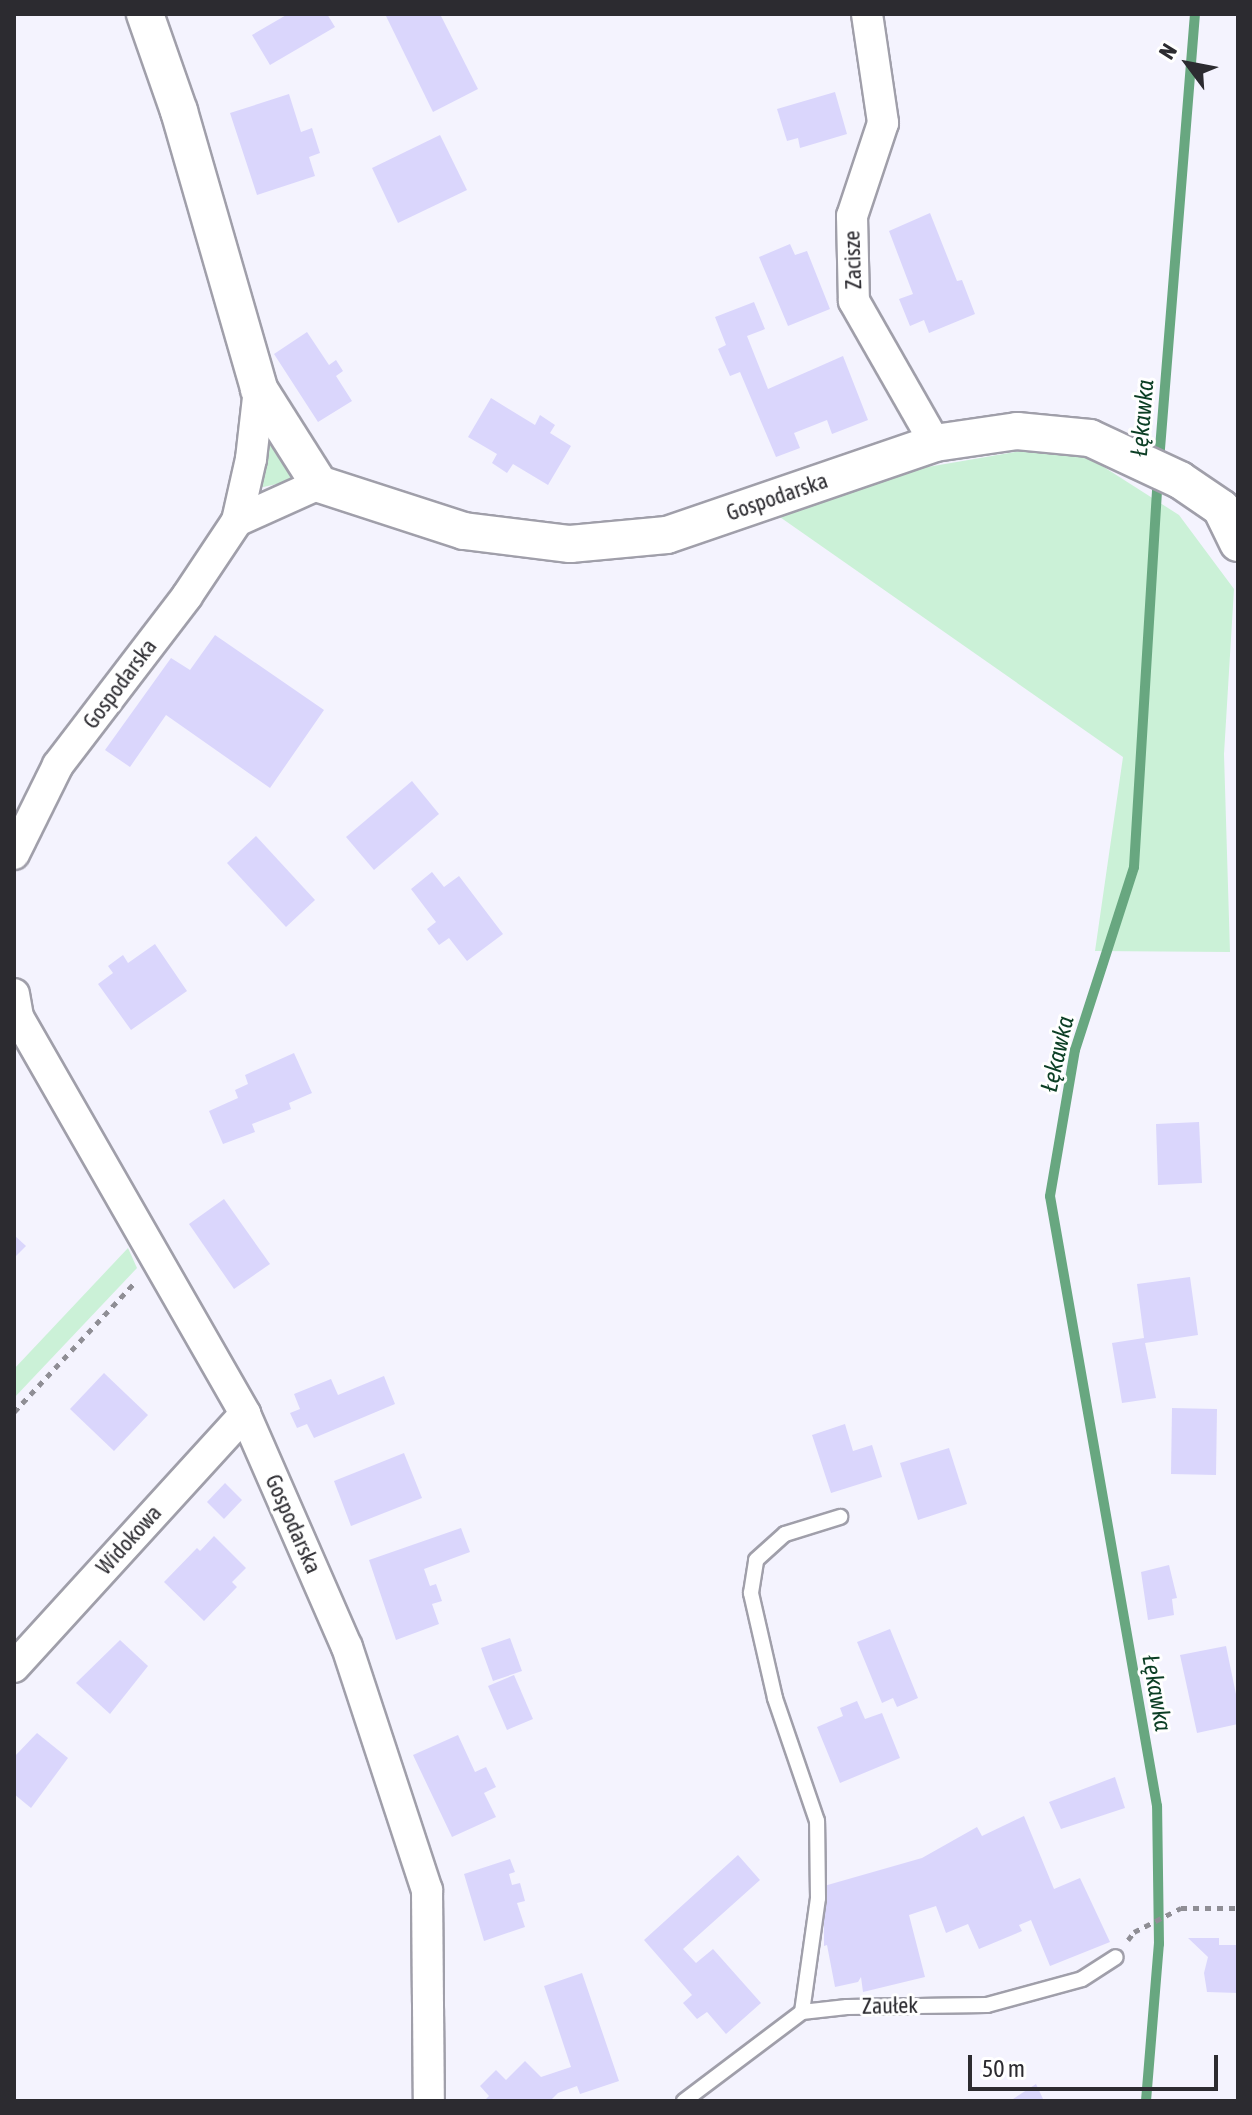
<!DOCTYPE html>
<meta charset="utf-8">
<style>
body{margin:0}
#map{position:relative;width:1252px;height:2115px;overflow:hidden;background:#f4f3fe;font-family:"Asap Condensed",sans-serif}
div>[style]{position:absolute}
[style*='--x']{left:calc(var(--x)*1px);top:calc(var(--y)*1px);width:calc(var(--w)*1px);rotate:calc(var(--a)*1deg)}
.green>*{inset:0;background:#cbf1d7}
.stream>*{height:10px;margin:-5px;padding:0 5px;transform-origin:5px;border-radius:5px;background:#68a780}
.building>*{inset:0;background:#dad6fc}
.path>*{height:5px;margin-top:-2.5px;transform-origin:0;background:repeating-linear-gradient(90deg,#8f8e95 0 6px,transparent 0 12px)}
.roads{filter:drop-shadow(2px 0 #a09faa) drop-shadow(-2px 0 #a09faa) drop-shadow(0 2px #a09faa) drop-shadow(0 -2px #a09faa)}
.service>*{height:14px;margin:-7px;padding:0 7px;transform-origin:7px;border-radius:7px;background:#fff}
.minor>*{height:30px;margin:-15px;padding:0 15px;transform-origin:15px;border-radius:15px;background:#fff}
.tertiary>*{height:36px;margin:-18px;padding:0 18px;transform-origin:18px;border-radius:18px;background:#fff}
span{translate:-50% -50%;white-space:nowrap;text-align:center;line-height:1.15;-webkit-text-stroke:6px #fff;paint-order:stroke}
.street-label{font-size:22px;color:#2c2b30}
.water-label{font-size:24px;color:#0b3e24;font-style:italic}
.frame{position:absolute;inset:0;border:16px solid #2c2b30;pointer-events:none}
.north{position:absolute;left:1148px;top:24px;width:80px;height:80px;-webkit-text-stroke:6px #fff;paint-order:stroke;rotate:302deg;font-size:22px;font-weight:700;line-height:32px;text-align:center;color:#2c2b30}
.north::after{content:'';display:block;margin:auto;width:28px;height:36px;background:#2c2b30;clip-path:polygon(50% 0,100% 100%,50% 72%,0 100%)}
.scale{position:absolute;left:968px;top:2055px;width:250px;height:36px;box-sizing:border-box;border:4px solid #2c2b30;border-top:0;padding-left:10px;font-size:24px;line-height:28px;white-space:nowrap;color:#2c2b30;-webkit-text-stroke:6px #fff;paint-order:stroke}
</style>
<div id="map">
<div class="green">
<i style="clip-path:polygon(267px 442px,308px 477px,259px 488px)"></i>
<i style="clip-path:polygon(1021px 451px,1085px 455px,1179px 515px,1234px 589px,1224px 754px,1230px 952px,1095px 951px,1123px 757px,777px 515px,910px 470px)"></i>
<i style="clip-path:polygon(128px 1248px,137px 1268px,14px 1398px,14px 1369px)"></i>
</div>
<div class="stream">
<i style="--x:1159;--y:461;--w:448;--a:-85.4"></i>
<i style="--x:1146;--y:2101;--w:158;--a:-85.3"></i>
<i style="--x:1159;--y:1944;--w:138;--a:-90.8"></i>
<i style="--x:1157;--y:1806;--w:619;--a:-99.95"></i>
<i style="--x:1050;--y:1196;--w:148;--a:-80.3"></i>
<i style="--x:1075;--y:1050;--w:192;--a:-72.1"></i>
<i style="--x:1134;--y:867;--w:391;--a:-86.5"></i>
</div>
<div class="building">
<i style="clip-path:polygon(288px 14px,327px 14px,335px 27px,270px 65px,252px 35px)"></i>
<i style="clip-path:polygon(385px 14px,440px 14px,478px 89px,433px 112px)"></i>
<i style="clip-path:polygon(835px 92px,847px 134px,800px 148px,798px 138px,787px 141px,777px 109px)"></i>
<i style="clip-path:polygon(289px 94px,301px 132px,312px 128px,320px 153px,309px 157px,315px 176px,257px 195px,230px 113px)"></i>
<i style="clip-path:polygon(440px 135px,467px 190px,398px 223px,372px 168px)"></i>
<i style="clip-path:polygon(930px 213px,957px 281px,962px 280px,975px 314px,929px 333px,924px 320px,910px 326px,899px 299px,913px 294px,889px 231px)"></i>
<i style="clip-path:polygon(790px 244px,795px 255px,807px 251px,830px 309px,788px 326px,759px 257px)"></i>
<i style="clip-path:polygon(754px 302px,765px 329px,747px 336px,768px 389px,843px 356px,868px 420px,832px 434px,827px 420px,794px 433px,800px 448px,776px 457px,740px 372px,730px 376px,718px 349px,726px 345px,715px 317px)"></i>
<i style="clip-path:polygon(307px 332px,329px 365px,336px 360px,343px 371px,336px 376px,352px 401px,318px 422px,274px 354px)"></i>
<i style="clip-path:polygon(491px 398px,535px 425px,540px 415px,555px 425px,550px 433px,571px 446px,548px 485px,513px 464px,507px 473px,492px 463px,497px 454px,468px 437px)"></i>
<i style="clip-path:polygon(215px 635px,324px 710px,270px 788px,166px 715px,130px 767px,105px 750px,171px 658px,190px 670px)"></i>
<i style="clip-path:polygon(412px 781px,439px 814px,374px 870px,346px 837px)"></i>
<i style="clip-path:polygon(256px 836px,315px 900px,286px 927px,227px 863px)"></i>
<i style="clip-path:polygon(432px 872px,444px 887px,459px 876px,503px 934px,467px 961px,449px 938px,439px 945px,427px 929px,436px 922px,411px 889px)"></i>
<i style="clip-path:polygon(155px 944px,187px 991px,131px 1030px,98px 984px,113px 973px,108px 966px,123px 955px,128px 963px)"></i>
<i style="clip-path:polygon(294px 1053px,312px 1093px,289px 1103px,291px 1109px,252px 1124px,255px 1132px,223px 1144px,209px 1111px,238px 1098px,235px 1090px,248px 1084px,245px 1075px)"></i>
<i style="clip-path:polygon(1199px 1122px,1202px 1183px,1158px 1185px,1156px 1124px)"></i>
<i style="clip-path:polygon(224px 1199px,270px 1264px,234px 1289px,189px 1224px)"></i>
<i style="clip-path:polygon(14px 1235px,26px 1246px,14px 1258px)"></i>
<i style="clip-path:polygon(1190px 1277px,1198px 1335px,1145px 1343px,1156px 1398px,1122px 1403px,1112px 1343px,1144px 1338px,1137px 1284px)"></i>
<i style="clip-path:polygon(104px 1373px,148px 1415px,114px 1451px,70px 1409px)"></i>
<i style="clip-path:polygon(384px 1376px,395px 1404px,314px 1438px,307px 1424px,297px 1428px,290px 1413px,300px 1409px,294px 1394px,331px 1379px,338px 1395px)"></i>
<i style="clip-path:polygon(1172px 1408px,1217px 1409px,1216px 1475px,1171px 1474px)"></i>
<i style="clip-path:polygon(845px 1424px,853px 1451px,872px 1445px,882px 1477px,831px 1493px,812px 1435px)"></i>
<i style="clip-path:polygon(949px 1448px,967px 1504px,918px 1520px,900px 1463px)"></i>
<i style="clip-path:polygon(404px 1453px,422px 1498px,351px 1526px,334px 1481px)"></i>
<i style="clip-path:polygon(225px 1483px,242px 1500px,224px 1519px,207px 1502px)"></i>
<i style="clip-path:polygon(461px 1528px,470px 1552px,424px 1569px,430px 1586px,436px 1584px,442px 1601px,432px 1604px,439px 1624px,396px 1640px,369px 1560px)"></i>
<i style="clip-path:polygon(214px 1536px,246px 1568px,232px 1582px,237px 1587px,204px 1621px,164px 1582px,197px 1548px,200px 1551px)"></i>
<i style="clip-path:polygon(1169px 1565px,1177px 1598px,1172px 1599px,1174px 1615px,1148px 1620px,1141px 1572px)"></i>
<i style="clip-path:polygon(890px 1629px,918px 1698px,897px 1707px,893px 1698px,882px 1703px,857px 1642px)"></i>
<i style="clip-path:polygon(510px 1638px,522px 1671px,493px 1681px,481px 1648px)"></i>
<i style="clip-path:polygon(120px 1640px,148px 1666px,110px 1714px,76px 1683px)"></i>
<i style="clip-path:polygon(1226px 1646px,1238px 1704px,1238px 1724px,1197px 1733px,1180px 1655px)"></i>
<i style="clip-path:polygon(514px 1675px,533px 1719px,507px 1730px,488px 1686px)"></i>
<i style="clip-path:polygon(857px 1701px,865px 1719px,882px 1713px,900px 1758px,840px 1783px,817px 1727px,843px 1716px,840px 1708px)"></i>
<i style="clip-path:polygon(37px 1733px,68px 1758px,31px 1808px,14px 1794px,14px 1757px)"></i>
<i style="clip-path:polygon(458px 1735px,475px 1772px,486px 1767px,496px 1787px,484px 1793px,496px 1817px,452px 1837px,413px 1755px)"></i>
<i style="clip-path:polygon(1115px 1777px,1125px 1808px,1061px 1829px,1049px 1802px)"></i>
<i style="clip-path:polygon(1024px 1816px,1054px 1889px,1080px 1878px,1110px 1942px,1050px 1966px,1031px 1920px,1019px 1925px,1022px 1931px,979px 1949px,968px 1924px,946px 1933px,936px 1906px,909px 1915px,925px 1977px,863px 1992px,861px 1977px,858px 1982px,835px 1987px,827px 1945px,824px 1946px,824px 1886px,922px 1858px,977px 1827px,982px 1836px)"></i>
<i style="clip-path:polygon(738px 1855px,760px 1880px,683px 1949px,696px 1963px,713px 1949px,761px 2003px,726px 2034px,707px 2012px,697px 2019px,683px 2003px,692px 1995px,644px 1940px)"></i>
<i style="clip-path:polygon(510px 1859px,515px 1872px,509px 1874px,512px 1885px,520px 1883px,525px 1901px,517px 1903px,525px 1927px,484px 1941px,464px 1874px)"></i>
<i style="clip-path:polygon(1188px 1938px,1219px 1938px,1219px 1945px,1238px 1945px,1238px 1993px,1207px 1992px,1204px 1973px,1208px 1957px)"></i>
<i style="clip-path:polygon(582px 1973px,619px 2081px,580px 2094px,577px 2086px,558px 2093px,550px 2101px,484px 2101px,489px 2096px,480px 2086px,496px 2070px,506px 2080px,525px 2061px,541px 2077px,571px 2067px,544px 1986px)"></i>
<i style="clip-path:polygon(1036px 2084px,1044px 2101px,1010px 2101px)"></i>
</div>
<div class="path">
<i style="--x:14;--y:1412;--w:179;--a:-47"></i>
<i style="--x:1128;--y:1940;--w:10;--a:-53"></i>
<i style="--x:1134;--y:1932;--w:53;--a:-27.1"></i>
<i style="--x:1181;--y:1908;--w:57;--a:0"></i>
</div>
<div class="roads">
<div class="service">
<i style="--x:802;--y:2012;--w:115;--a:-82"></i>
<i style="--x:818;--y:1898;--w:77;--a:-90.7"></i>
<i style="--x:817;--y:1821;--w:130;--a:-108.9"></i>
<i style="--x:775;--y:1698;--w:108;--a:-102.9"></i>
<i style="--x:751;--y:1593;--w:33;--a:-81"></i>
<i style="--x:756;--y:1560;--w:39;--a:-42"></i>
<i style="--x:785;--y:1534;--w:58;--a:-17.2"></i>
<i style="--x:684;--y:2101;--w:148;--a:-37"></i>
<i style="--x:802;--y:2012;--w:45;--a:-6.3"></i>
<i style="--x:847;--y:2007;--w:140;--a:-0.8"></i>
<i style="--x:987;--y:2005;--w:98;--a:-15.3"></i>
<i style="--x:1082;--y:1979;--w:40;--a:-32.9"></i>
</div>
<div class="minor">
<i style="--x:867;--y:14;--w:110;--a:81.6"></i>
<i style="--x:883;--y:123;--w:98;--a:108.4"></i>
<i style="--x:852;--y:216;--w:85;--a:88.7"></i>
<i style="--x:854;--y:301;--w:163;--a:60.3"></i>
<i style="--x:237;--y:521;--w:90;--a:-24.3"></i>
<i style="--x:14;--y:854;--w:99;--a:-63.7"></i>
<i style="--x:58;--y:765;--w:213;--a:-52.6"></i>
<i style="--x:187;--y:596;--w:90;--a:-56.3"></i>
<i style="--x:237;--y:521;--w:64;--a:-77.3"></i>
<i style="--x:251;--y:459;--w:70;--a:-83.5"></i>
<i style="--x:14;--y:994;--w:23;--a:80"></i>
<i style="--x:18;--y:1017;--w:457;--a:60.2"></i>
<i style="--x:245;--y:1414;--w:254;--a:66.4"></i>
<i style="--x:347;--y:1647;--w:256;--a:71.8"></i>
<i style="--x:427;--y:1890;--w:211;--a:89.5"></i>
<i style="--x:14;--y:1667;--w:343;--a:-47.6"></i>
</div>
<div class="tertiary">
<i style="--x:145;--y:14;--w:103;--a:70.7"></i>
<i style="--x:179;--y:111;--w:289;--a:73.9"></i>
<i style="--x:259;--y:389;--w:112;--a:57.7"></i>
<i style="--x:319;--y:484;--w:152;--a:18"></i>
<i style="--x:464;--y:531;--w:107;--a:7"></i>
<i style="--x:570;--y:544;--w:97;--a:-5.3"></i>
<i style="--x:667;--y:535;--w:283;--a:-18.9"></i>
<i style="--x:935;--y:443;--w:83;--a:-8.3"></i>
<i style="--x:1017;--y:431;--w:73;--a:5.5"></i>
<i style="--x:1090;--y:438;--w:99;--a:25"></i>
<i style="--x:1180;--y:480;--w:50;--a:34.3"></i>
<i style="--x:1221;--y:508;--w:39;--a:64"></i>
</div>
</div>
<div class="street-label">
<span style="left:853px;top:260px;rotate:-92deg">Zacisze</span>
<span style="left:777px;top:497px;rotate:-19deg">Gospodarska</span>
<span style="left:120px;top:684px;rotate:-53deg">Gospodarska</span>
<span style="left:293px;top:1524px;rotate:66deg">Gospodarska</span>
<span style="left:129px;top:1540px;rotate:-48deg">Widokowa</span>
<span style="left:890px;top:2006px;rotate:-1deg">Zaułek</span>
</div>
<div class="water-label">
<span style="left:1142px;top:418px;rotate:-85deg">Łękawka</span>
<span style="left:1057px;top:1054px;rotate:-77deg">Łękawka</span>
<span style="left:1157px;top:1693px;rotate:80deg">Łękawka</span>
</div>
<div class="frame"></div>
<div class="north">N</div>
<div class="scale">50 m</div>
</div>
